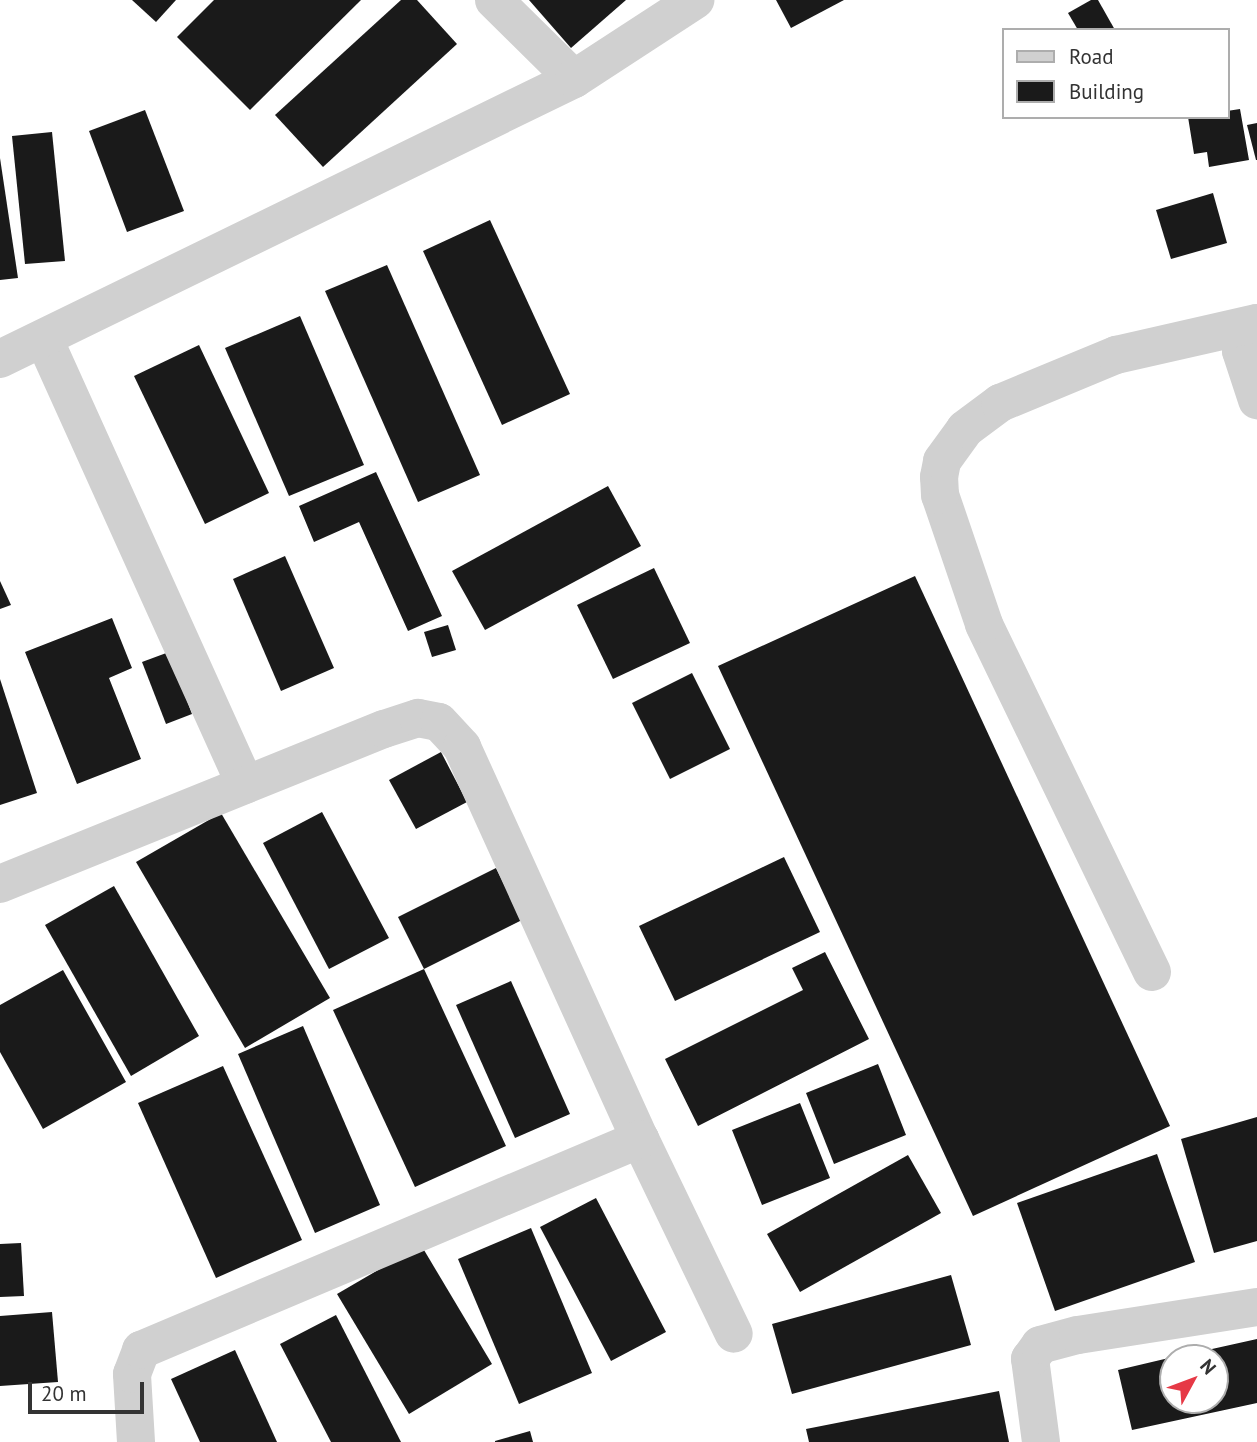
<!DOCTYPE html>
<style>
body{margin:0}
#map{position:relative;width:1257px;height:1442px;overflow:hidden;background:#fff;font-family:"PT Sans",sans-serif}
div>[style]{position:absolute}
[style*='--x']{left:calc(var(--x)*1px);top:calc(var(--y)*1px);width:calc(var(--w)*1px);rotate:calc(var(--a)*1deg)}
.building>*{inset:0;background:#1a1a1a}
.minor>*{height:38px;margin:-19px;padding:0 19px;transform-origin:19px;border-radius:19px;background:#d0d0d0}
span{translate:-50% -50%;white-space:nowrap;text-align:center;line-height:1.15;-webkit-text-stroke:7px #fff;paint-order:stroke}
.legend{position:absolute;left:1002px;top:28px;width:228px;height:91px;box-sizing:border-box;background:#fff;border:2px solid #adadad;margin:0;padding:9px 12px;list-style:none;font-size:21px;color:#333}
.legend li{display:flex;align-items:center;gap:14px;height:35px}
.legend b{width:35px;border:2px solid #adadad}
.north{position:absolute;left:1159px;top:1344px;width:70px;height:70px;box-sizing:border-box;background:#fff;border:2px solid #adadad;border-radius:50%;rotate:49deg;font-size:19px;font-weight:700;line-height:28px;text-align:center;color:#333}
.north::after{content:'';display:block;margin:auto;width:24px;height:32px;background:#e63946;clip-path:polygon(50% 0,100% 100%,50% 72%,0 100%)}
.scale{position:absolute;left:28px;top:1382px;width:116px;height:32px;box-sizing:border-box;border:4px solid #333;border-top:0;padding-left:9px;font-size:21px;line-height:24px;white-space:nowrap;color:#333;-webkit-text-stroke:5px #fff;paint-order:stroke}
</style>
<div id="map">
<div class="building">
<i style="clip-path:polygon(132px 0,176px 0,156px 22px)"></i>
<i style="clip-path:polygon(214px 0,361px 0,250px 110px,177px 37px)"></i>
<i style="clip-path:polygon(401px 0,417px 0,457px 44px,323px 167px,275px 115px)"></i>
<i style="clip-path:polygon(529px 0,626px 0,571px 48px)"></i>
<i style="clip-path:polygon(776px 0,844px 0,791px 28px)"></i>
<i style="clip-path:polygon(1091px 0,1098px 0,1115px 30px,1078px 30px,1068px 13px)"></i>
<i style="clip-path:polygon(1240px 109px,1249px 160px,1209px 167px,1207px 152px,1194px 154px,1188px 117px,1227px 117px,1227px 111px)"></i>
<i style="clip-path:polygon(145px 110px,184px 211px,127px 232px,89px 131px)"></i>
<i style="clip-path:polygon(1257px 123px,1257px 160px,1256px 160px,1247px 125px)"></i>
<i style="clip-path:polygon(52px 132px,65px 261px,25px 264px,12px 136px)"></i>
<i style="clip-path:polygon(0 158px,18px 278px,0 280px)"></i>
<i style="clip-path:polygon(1213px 193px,1227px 243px,1171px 259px,1156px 210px)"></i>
<i style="clip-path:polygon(490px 220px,570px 394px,502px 425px,423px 251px)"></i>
<i style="clip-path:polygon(387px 265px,480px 475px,418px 502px,325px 291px)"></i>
<i style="clip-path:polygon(300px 316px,364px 465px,289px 496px,225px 348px)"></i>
<i style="clip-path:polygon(199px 345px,269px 493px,205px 524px,134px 376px)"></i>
<i style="clip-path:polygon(376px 472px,442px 616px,408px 631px,359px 522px,314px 542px,299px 506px)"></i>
<i style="clip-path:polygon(608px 486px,641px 546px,485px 630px,452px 571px)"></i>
<i style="clip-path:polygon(285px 556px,334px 668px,281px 691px,233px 579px)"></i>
<i style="clip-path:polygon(654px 568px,690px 643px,613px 679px,577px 605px)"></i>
<i style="clip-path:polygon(915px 576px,1170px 1126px,973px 1216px,718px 666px)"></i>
<i style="clip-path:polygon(0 581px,11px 605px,0 609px)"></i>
<i style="clip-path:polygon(112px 618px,132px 668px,109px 678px,141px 759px,77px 784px,25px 652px)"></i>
<i style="clip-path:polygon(448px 625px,456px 650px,432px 657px,424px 632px)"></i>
<i style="clip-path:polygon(169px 652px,192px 714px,166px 724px,142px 662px)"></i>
<i style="clip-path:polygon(692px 673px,730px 749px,670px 779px,632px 703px)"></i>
<i style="clip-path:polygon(0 679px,37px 793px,0 805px)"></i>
<i style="clip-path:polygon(441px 752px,467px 802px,416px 829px,389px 780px)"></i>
<i style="clip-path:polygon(322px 812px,389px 938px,329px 969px,263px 843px)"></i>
<i style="clip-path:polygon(221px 813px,330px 998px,245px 1048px,136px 862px)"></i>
<i style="clip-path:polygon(784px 857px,820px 932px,675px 1001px,639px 926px)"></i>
<i style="clip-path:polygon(496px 868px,522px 920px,424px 969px,398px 917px)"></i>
<i style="clip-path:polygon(114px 886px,199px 1036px,131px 1076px,45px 925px)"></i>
<i style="clip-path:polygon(825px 952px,869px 1039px,698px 1126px,665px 1059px,803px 990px,792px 968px)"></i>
<i style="clip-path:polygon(424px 969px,506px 1146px,415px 1187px,333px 1010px)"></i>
<i style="clip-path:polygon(63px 970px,126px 1082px,43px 1129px,0 1052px,0 1005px)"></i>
<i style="clip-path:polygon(511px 981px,570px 1114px,515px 1138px,456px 1005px)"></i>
<i style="clip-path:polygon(303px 1026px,380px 1205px,315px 1233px,238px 1054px)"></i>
<i style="clip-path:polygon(878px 1064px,906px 1135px,834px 1164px,806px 1093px)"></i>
<i style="clip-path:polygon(223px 1066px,302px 1240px,216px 1278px,138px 1103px)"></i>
<i style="clip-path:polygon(800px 1103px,830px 1178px,762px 1205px,732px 1130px)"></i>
<i style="clip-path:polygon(1257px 1117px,1257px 1241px,1214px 1253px,1181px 1139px)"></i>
<i style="clip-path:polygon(1157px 1154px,1195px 1262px,1055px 1311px,1017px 1203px)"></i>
<i style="clip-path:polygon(908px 1155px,941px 1213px,800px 1292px,767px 1234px)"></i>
<i style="clip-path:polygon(596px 1198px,666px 1332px,611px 1361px,540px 1227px)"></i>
<i style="clip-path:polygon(531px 1228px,592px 1373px,519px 1404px,458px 1259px)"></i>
<i style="clip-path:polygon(21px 1243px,24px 1296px,0 1297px,0 1244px)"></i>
<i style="clip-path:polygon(421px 1245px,492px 1364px,409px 1414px,337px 1294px)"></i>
<i style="clip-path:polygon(951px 1275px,971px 1345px,792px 1394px,772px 1324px)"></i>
<i style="clip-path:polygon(52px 1312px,58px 1382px,0 1386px,0 1316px)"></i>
<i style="clip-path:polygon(336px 1315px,401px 1442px,331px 1442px,280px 1344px)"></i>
<i style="clip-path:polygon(1257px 1339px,1257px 1403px,1132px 1430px,1118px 1370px,1173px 1357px,1173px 1400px,1215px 1400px,1215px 1358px,1176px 1357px)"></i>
<i style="clip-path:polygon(235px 1350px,277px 1442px,200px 1442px,171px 1379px)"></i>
<i style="clip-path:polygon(999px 1391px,1009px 1442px,809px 1442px,806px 1429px)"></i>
<i style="clip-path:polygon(530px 1431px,533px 1442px,495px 1442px,495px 1441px)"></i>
</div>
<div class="minor">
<i style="--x:494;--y:0;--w:112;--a:44.6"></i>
<i style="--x:1257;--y:323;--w:32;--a:120"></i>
<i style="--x:1241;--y:351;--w:52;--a:71.9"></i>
<i style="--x:44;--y:339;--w:489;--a:65.7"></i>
<i style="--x:0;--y:359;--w:639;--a:-26"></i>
<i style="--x:574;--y:79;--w:145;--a:-33.1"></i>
<i style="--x:0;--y:884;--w:414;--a:-22"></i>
<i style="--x:384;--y:729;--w:36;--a:-18"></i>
<i style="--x:418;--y:718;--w:21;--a:11"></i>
<i style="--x:439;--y:722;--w:34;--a:47"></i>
<i style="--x:462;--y:747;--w:431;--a:65.6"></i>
<i style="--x:640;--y:1139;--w:216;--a:64.3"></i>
<i style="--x:1152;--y:972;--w:386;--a:-115.8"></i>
<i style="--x:984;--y:624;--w:136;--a:-108.8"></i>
<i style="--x:940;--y:495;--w:18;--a:-93"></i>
<i style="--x:939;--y:477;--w:16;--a:-79"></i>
<i style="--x:942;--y:461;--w:39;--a:-54"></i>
<i style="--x:965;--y:429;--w:44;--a:-36.6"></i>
<i style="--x:1000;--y:403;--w:126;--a:-22.5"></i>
<i style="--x:1116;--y:355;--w:145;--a:-12.8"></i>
<i style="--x:136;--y:1442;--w:68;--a:-93.4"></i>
<i style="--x:132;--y:1374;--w:26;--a:-69"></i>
<i style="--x:141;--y:1350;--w:542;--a:-22.92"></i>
<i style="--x:1041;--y:1442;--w:84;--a:-97.5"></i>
<i style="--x:1030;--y:1359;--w:17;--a:-54"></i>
<i style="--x:1040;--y:1345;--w:39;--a:-15"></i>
<i style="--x:1078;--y:1335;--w:181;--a:-8.9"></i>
</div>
<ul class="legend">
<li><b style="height:9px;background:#d0d0d0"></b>Road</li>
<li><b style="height:19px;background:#1a1a1a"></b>Building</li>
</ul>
<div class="north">N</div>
<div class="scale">20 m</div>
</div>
